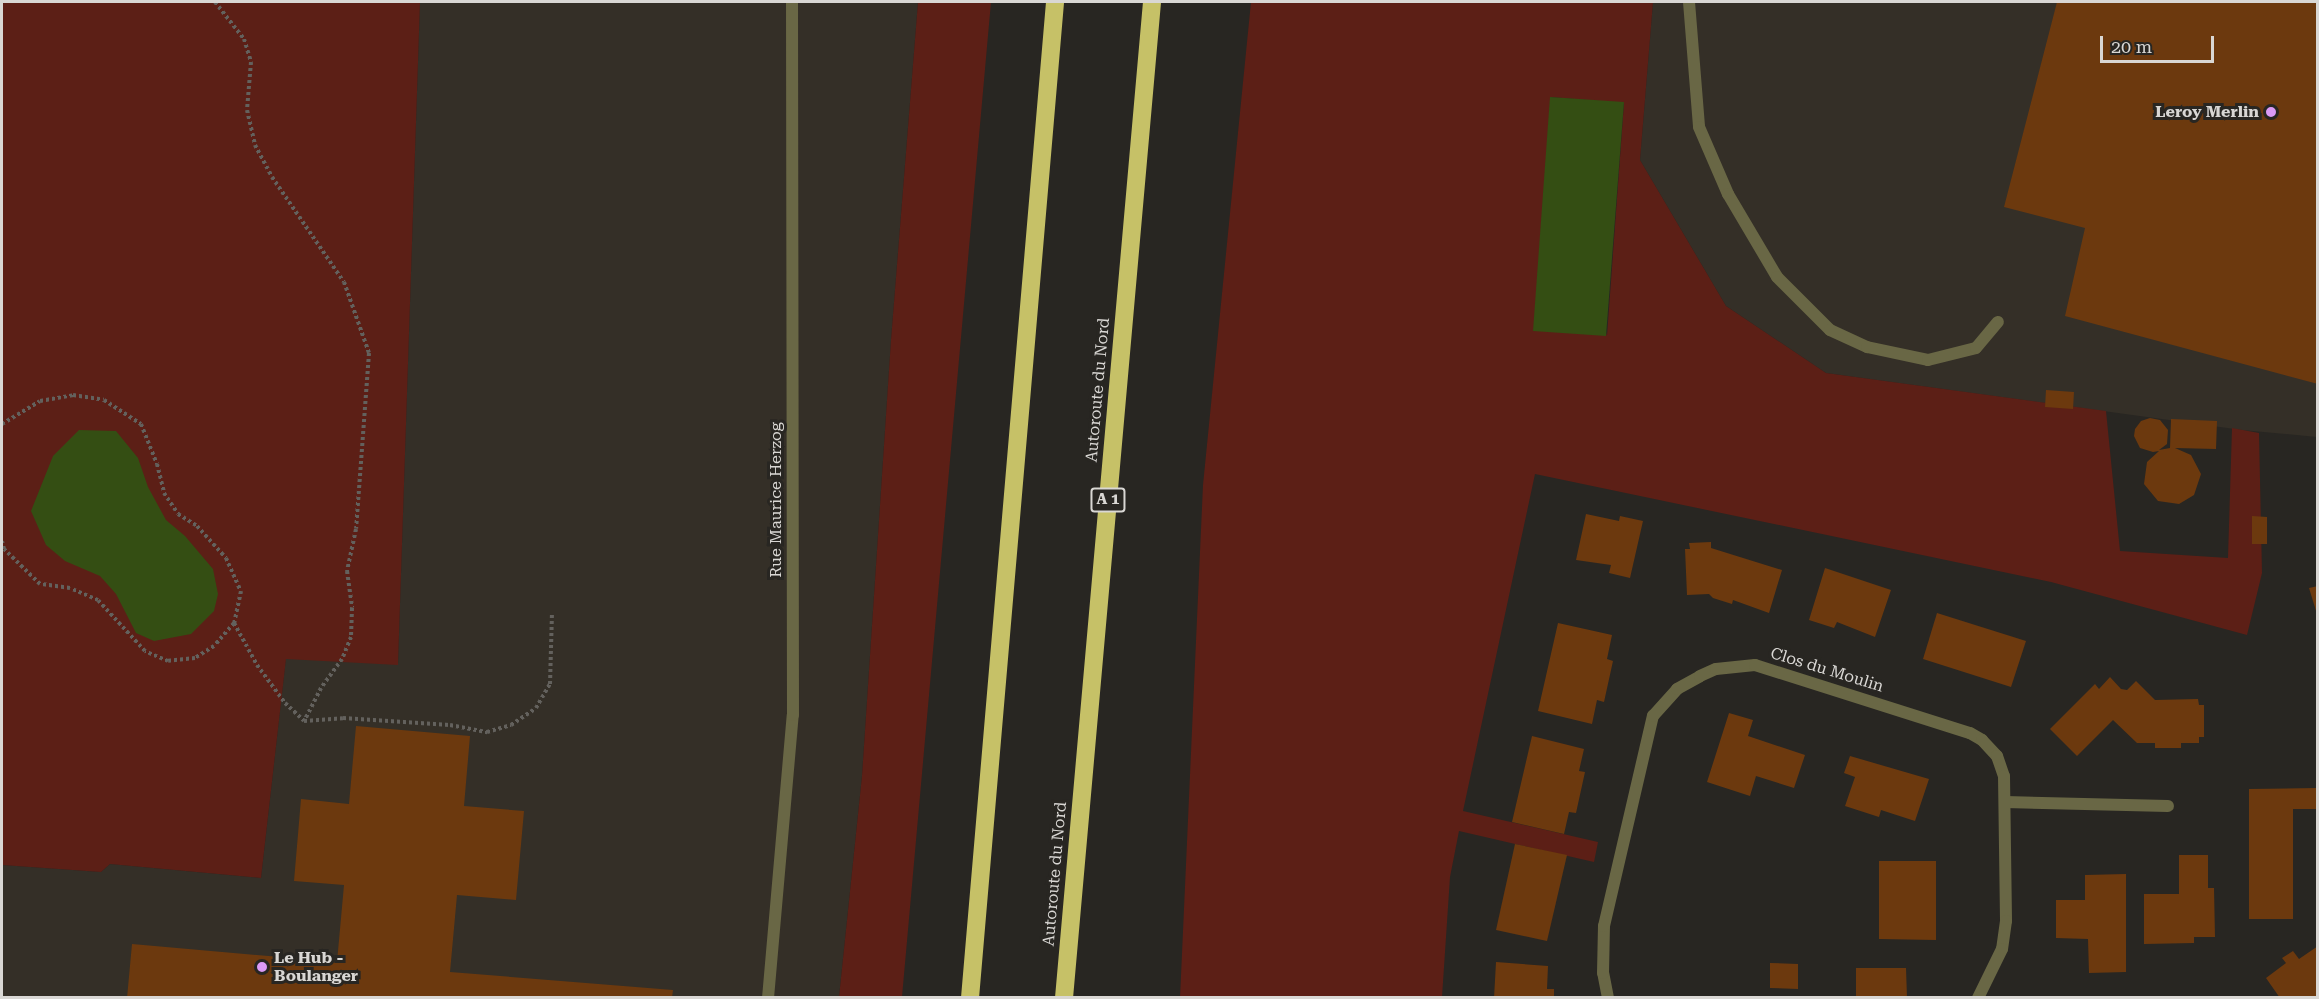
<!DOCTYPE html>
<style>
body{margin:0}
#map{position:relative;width:2319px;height:999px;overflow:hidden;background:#282622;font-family:"Roboto Serif",serif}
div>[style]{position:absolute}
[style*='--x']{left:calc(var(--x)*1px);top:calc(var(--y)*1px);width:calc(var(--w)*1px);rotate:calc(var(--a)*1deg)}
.built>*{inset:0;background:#342f27}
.green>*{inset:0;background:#5c1f16}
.water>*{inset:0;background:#344e13}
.building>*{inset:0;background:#6c390e}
.path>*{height:4px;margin-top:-2px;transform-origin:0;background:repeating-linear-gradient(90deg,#63615d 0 3px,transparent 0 6px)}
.service>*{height:12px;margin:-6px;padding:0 6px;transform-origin:6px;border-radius:6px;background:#696745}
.minor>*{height:12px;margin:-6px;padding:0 6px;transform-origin:6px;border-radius:6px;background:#696745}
.motorway>*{height:18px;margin:-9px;padding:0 9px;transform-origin:9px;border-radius:9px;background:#c6c167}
.dots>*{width:16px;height:16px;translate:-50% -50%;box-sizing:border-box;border:3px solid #282622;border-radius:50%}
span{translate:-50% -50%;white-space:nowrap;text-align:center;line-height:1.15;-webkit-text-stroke:6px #282622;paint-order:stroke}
.shield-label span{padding:2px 4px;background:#282622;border:2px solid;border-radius:4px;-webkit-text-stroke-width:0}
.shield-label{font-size:15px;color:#d9d7d4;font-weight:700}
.poi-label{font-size:16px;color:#d9d7d4;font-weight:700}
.right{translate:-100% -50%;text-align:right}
.left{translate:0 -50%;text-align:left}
.street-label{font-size:16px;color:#d9d7d4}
.frame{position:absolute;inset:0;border:3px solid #d9d7d4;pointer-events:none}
.scale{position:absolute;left:2100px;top:36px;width:114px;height:27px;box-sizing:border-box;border:3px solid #d9d7d4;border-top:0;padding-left:8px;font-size:18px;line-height:21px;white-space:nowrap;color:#d9d7d4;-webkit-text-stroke:4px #282622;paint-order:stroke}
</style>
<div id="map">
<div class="built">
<i style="clip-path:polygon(420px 2px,918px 2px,891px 340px,862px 776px,839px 997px,2px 997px,2px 865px,101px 872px,110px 864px,261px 878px,286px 658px,398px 664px)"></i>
<i style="clip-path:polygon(1653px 2px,2317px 2px,2317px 437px,2242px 430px,1826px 373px,1726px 306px,1640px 160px)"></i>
</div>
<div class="green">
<i style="clip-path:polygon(2px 2px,420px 2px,398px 665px,286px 659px,261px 878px,110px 864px,101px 872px,2px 865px)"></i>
<i style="clip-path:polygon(918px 2px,991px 2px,902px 997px,839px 997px,862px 776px,891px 340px)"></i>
<i style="clip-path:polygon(evenodd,1251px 2px,1653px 2px,1640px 160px,1726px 306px,1826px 373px,2106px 411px,2120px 551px,2228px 558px,2232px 428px,2259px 433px,2262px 573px,2247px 635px,2051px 582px,1535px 474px,1463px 811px,1598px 842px,1594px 862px,1459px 831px,1450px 877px,1442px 997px,1180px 998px,1203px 485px,1251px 2px,1550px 97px,1624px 103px,1607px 336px,1550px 97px)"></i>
</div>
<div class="water">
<i style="clip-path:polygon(1550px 97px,1624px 102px,1606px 336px,1533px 331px)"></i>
<i style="clip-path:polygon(79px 430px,116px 431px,138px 458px,148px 487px,166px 520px,185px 536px,213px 569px,218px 594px,214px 611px,191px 634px,154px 641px,136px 633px,116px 594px,100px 576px,65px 561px,46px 545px,31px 511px,53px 456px)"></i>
</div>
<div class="building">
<i style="clip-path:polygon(2057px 2px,2318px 2px,2318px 384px,2065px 316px,2085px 228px,2004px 207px)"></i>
<i style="clip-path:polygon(2046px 390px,2074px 392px,2073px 409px,2045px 407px)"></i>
<i style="clip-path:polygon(2150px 418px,2160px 420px,2168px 430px,2167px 444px,2159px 450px,2170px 448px,2171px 419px,2217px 421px,2216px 449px,2175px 448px,2191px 455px,2201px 474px,2194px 495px,2179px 504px,2158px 501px,2144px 484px,2147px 462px,2159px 451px,2153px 452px,2140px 448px,2134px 436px,2135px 429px,2141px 421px)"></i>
<i style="clip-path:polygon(1586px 514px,1619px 521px,1620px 516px,1643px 521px,1630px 578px,1609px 573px,1611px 565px,1576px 560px)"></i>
<i style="clip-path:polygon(2252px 516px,2267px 517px,2267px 544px,2252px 544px)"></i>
<i style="clip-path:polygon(1711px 542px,1711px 548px,1782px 570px,1769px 613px,1733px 600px,1732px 604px,1713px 598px,1709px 594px,1687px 595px,1685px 549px,1690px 549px,1689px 543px)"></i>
<i style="clip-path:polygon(1825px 568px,1891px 590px,1875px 637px,1837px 622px,1834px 628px,1809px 620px)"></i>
<i style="clip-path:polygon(2318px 586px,2318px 614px,2317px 614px,2309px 588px)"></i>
<i style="clip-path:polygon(1937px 613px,2026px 641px,2011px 687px,1923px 659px)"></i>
<i style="clip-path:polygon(1558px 623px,1612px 635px,1607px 659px,1613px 661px,1604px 702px,1597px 700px,1592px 724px,1538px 711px)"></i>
<i style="clip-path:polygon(2110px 677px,2121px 689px,2127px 690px,2136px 681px,2155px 700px,2198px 699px,2199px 705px,2204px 705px,2204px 737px,2199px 737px,2199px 743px,2181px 743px,2181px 748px,2155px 748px,2155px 743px,2137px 743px,2113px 720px,2077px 756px,2050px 729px,2095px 684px,2099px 689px)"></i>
<i style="clip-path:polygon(1729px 713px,1753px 720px,1748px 736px,1805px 755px,1794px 788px,1756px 776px,1750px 796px,1707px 782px)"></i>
<i style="clip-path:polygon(356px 726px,470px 736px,464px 806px,524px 811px,516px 900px,457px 895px,450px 972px,673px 990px,672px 998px,127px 998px,132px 944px,337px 962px,344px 885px,294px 881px,301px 799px,349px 804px)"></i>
<i style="clip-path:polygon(1532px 736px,1584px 749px,1579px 771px,1585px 772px,1576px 813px,1569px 812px,1564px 834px,1512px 822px)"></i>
<i style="clip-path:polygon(1850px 756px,1929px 779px,1915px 821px,1881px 810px,1879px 817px,1845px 806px,1855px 777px,1844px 773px)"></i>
<i style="clip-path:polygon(2317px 788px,2317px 809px,2293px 809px,2293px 919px,2249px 919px,2249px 789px)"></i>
<i style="clip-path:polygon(1515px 844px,1567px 855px,1547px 941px,1496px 930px)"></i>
<i style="clip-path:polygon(2179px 855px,2208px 855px,2208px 888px,2214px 888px,2215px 937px,2194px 937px,2194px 943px,2144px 944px,2144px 894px,2179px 894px)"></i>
<i style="clip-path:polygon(1879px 861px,1936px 861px,1936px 940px,1879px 939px)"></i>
<i style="clip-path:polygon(2126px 874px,2126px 972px,2089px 973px,2088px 939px,2056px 938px,2056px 900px,2085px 900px,2085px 875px)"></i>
<i style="clip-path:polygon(2318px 946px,2318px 998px,2280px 998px,2266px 978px,2286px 963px,2282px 958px,2293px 951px,2299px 959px)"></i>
<i style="clip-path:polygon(1496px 962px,1548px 966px,1547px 989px,1554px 989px,1554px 998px,1494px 998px)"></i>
<i style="clip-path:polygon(1770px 963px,1798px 964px,1798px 989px,1770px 988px)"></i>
<i style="clip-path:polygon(1856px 968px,1906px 968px,1907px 998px,1856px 998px)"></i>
</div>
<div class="path">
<i style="--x:215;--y:2;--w:47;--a:51.9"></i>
<i style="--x:244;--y:39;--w:24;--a:73"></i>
<i style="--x:251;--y:62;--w:48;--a:94.8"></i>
<i style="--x:247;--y:110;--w:36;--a:77"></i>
<i style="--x:255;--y:145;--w:36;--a:62"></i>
<i style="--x:272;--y:177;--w:127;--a:55.6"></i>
<i style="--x:344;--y:282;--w:75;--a:70.6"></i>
<i style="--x:369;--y:353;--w:176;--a:94.2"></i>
<i style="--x:356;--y:529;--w:43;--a:102.1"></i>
<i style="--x:347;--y:571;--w:37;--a:82"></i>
<i style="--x:352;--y:608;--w:29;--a:92"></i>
<i style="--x:351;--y:637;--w:24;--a:112"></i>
<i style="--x:342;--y:659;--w:36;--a:126"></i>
<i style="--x:321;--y:688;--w:37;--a:117"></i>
<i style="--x:2;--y:424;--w:44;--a:-31.2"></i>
<i style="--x:40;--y:401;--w:34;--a:-10"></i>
<i style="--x:73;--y:395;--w:31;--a:9"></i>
<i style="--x:104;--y:400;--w:44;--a:33"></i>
<i style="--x:141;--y:424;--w:43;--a:68.2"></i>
<i style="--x:157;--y:464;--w:30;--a:76"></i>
<i style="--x:164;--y:493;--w:25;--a:56"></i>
<i style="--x:178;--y:514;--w:22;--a:32"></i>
<i style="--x:197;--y:526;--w:43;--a:47.8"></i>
<i style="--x:226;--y:558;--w:36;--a:66"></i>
<i style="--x:241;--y:591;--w:33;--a:102"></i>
<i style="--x:234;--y:623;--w:30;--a:131"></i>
<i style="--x:214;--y:646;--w:22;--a:148"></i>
<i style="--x:195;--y:658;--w:27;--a:174"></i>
<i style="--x:168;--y:661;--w:25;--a:-157"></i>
<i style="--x:145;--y:651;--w:69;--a:-132.7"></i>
<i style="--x:98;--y:600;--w:30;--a:-157"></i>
<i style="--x:70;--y:588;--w:30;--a:-172"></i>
<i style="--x:40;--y:584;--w:50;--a:-135.8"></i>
<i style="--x:4;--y:549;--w:8;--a:-104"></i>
<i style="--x:234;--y:623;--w:48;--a:61.3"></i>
<i style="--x:257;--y:665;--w:47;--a:53.6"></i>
<i style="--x:285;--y:703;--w:26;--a:43"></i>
<i style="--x:304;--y:721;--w:39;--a:-4"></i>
<i style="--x:343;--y:718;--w:107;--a:3.7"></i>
<i style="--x:450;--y:725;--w:38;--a:11"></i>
<i style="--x:487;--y:732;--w:25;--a:-16"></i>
<i style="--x:511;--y:725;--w:30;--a:-34"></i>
<i style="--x:536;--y:708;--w:28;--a:-60"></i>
<i style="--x:550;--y:684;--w:71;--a:-88.4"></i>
</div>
<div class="service">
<i style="--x:1689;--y:2;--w:125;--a:85.4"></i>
<i style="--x:1699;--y:127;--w:73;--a:66.6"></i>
<i style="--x:1728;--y:194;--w:96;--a:59.4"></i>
<i style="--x:1777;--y:277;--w:75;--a:45"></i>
<i style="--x:1830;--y:330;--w:41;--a:24.7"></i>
<i style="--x:1867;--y:347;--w:62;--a:12"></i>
<i style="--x:1928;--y:360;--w:49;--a:-14"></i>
<i style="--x:1976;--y:348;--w:34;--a:-50"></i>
<i style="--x:2005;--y:802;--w:163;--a:1.4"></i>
</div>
<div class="minor">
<i style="--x:768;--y:998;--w:284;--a:-85"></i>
<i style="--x:793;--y:715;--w:713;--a:-90.08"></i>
<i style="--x:1608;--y:998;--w:25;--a:-101"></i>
<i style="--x:1603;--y:973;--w:47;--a:-88.8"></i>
<i style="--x:1604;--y:926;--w:216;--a:-76.9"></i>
<i style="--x:1653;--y:716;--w:36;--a:-48"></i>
<i style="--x:1677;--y:689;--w:26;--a:-29"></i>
<i style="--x:1700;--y:676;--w:17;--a:-24"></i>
<i style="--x:1716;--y:669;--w:39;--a:-6"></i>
<i style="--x:1755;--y:665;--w:225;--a:17.6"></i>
<i style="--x:1970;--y:733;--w:14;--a:30"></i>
<i style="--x:1982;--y:740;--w:22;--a:47"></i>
<i style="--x:1997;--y:756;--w:21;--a:71"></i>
<i style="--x:2004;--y:776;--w:145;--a:89.2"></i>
<i style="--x:2006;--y:921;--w:28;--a:98"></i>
<i style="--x:2002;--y:949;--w:55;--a:116.1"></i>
</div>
<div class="motorway">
<i style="--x:970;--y:998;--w:1000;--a:-85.12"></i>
<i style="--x:1064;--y:998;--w:1000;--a:-84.95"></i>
</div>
<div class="dots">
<i style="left:2271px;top:112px;background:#db9af6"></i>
<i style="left:262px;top:967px;background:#db9af6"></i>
</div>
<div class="shield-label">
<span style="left:1108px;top:500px">A 1</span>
</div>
<div class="poi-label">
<span class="right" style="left:2259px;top:112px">Leroy Merlin</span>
<span class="left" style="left:274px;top:967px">Le Hub -<br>Boulanger</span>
</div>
<div class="street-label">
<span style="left:1098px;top:390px;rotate:-85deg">Autoroute du Nord</span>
<span style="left:776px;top:500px;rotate:-90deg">Rue Maurice Herzog</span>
<span style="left:1827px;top:670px;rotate:17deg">Clos du Moulin</span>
<span style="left:1055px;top:874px;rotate:-85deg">Autoroute du Nord</span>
</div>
<div class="frame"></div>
<div class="scale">20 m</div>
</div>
